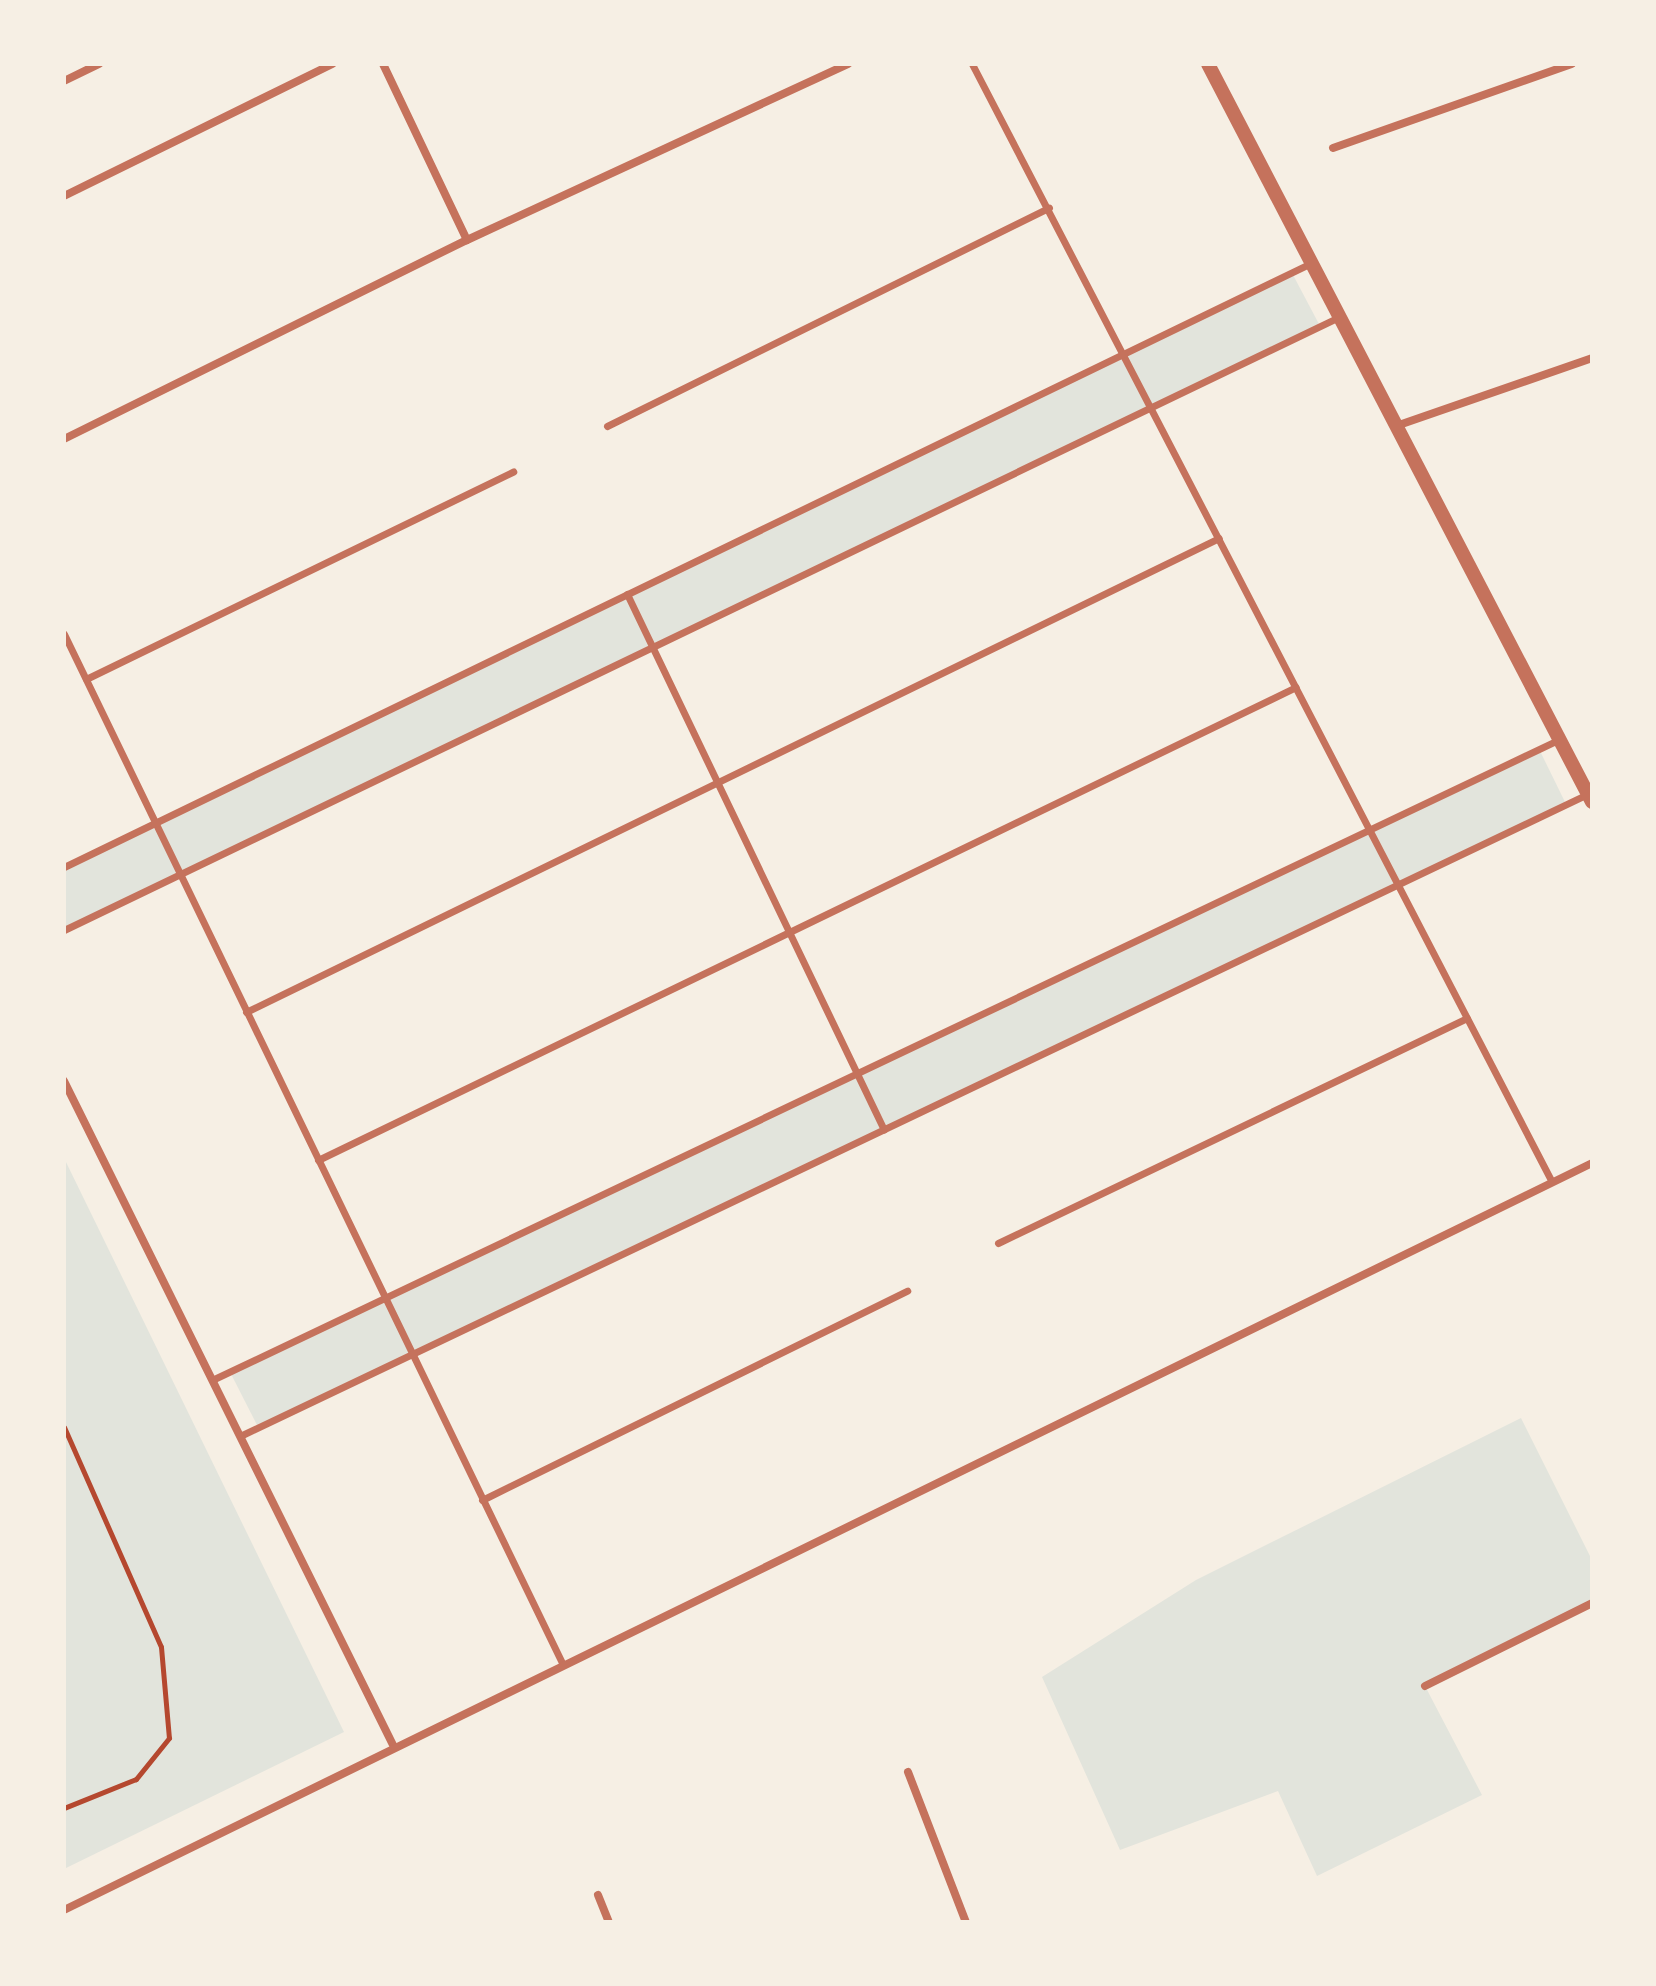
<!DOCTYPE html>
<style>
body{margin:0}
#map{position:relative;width:1656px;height:1986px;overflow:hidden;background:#f6efe4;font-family:Bitter,serif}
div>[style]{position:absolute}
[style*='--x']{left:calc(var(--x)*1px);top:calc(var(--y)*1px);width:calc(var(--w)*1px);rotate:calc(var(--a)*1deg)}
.green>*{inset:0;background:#e2e4dc}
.path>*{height:5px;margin:-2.5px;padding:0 2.5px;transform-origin:2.5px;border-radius:2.5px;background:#b5482f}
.pedestrian>*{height:7px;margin:-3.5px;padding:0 3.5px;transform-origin:3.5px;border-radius:3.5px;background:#c5725c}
.minor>*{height:8px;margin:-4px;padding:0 4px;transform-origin:4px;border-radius:4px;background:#c5725c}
.tertiary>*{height:14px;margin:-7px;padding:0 7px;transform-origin:7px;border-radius:7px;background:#c5725c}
span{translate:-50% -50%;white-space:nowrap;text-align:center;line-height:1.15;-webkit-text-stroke:6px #f6efe4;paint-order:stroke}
.frame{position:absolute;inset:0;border:66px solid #f6efe4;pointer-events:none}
</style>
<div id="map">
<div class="green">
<i style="clip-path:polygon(1292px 273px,1320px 326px,64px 930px,64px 867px)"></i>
<i style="clip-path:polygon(1539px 749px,1566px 804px,258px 1427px,230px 1372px)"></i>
<i style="clip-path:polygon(64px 1158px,344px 1732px,64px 1869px)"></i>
<i style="clip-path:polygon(1521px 1418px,1592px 1560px,1592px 1603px,1425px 1686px,1482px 1795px,1317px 1876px,1278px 1791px,1120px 1850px,1042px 1677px,1196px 1580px)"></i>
</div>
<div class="path">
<i style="--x:64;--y:1427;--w:240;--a:66.2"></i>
<i style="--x:161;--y:1647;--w:91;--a:85"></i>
<i style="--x:169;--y:1738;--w:53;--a:128.8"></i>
<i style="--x:136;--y:1779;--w:78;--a:158.1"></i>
</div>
<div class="pedestrian">
<i style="--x:972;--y:64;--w:1259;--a:62.58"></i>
<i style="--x:607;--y:426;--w:493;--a:-26.3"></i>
<i style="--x:627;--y:594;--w:594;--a:64.38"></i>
<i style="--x:64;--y:634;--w:1143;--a:64.17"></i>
<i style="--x:86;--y:679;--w:475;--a:-25.9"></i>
<i style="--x:64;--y:867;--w:1386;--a:-25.84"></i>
<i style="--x:64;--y:930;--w:1415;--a:-25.68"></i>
<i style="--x:246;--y:1012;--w:1082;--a:-25.97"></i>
<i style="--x:318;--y:1160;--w:1086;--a:-25.81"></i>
<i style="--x:998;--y:1243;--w:520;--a:-25.63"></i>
<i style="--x:212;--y:1380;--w:1493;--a:-25.43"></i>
<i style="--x:240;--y:1436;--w:1493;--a:-25.47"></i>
<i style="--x:482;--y:1500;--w:474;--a:-26.2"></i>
</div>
<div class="minor">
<i style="--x:383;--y:64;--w:195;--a:64.5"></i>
<i style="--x:64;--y:81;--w:39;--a:-26"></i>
<i style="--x:1333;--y:148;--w:253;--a:-19.4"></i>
<i style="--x:64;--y:196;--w:299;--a:-26.2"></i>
<i style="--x:1396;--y:426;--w:207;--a:-19.1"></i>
<i style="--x:64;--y:439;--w:449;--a:-26.3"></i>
<i style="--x:467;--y:240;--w:420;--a:-24.8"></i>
<i style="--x:64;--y:1081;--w:741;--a:63.64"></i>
<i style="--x:1425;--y:1686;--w:186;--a:-26.4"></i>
<i style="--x:908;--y:1772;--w:161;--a:68.9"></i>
<i style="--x:598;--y:1895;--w:29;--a:68"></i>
<i style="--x:64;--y:1910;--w:1701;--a:-26.05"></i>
</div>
<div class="tertiary">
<i style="--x:1208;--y:64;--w:832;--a:62.51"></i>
</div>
<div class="frame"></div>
</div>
